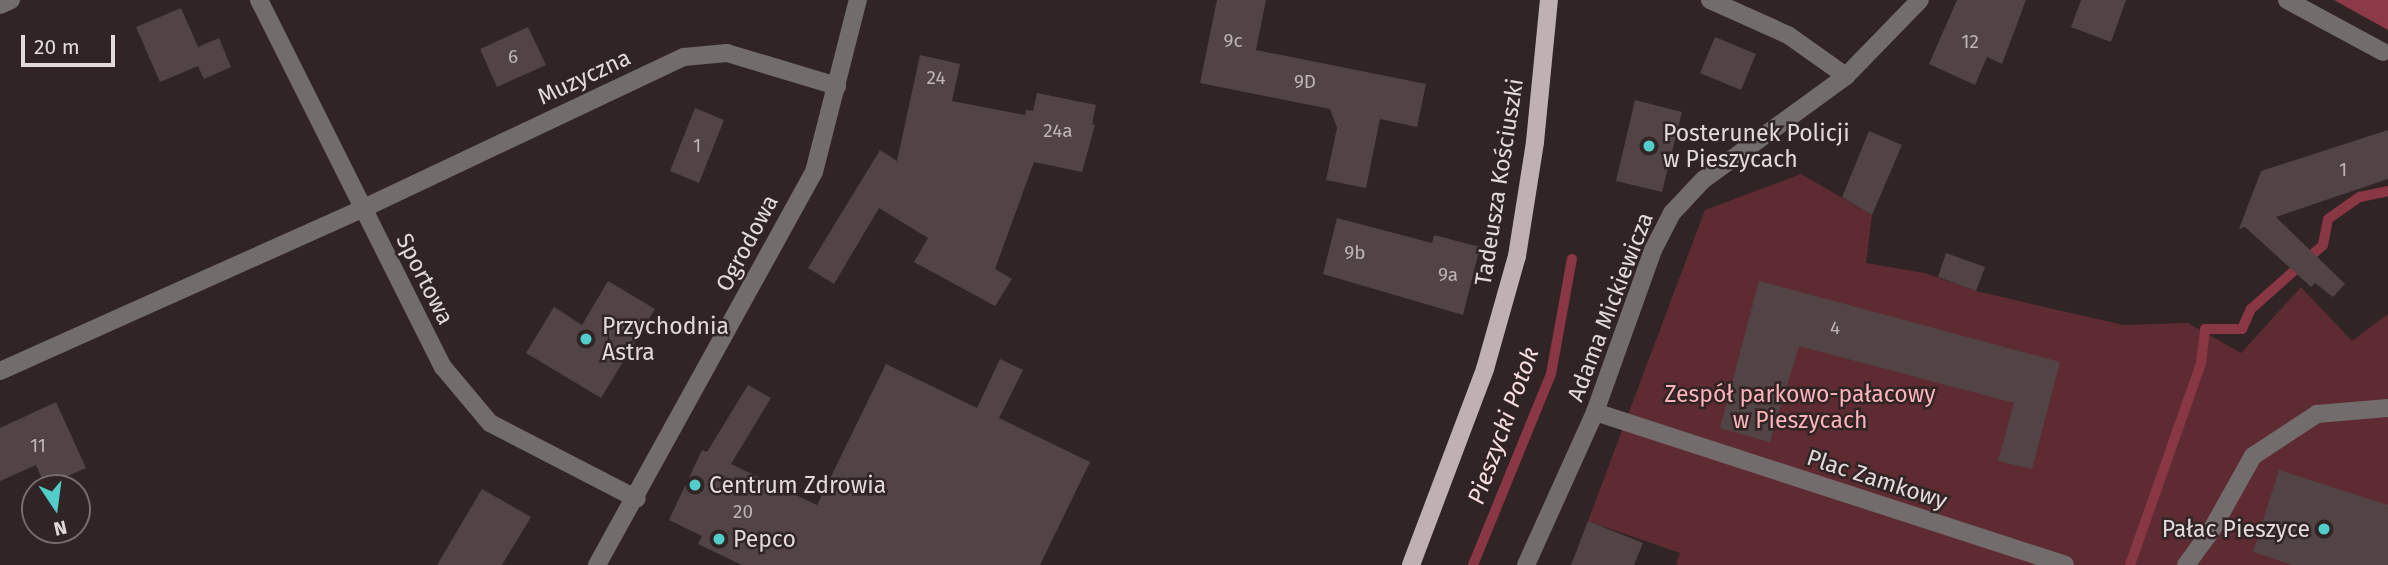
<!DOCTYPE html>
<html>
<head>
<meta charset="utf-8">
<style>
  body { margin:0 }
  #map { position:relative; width:2388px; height:565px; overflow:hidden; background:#302425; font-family:"Fira Sans",sans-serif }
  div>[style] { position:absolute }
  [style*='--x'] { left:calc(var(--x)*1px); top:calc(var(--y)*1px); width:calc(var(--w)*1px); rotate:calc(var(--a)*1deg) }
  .green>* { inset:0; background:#5d2b31 }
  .forest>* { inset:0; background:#8c3a47 }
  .stream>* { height:10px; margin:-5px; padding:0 5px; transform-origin:5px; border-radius:5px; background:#893744 }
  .building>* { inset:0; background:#524445 }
  .minor>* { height:18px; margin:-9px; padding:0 9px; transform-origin:9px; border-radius:9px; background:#736c6d }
  .major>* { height:18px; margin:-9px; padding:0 9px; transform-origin:9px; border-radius:9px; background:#bfb1b2 }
  .dots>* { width:19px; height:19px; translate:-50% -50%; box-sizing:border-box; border:4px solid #302425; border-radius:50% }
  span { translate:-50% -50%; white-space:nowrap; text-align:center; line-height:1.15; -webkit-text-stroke:5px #302425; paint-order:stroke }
  .number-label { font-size:19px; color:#beb4b5 }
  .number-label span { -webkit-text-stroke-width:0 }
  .street-label { font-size:23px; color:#e2dada }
  .poi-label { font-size:23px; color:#e2dada }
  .left { translate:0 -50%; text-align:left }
  .right { translate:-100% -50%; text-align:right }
  .park-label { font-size:23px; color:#fcb3ba }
  .water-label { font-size:24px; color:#f7dddf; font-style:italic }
  .north { position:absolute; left:21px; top:474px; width:70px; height:70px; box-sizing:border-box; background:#302425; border:2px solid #776d6d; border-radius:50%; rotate:167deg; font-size:19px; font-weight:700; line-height:28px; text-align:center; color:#e2dada }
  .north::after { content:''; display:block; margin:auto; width:24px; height:32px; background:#53cdca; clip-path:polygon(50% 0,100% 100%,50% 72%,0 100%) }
  .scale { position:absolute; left:21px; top:35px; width:94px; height:32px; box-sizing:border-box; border:4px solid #e2dada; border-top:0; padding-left:9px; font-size:21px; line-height:24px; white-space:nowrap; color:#e2dada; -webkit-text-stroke:5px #302425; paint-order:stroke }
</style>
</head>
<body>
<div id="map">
  <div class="green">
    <i style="clip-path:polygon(1801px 174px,1872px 215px,1866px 263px,1925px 273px,1976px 291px,2123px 325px,2188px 323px,2241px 353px,2301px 287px,2352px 341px,2388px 314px,2388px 565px,1676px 565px,1680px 553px,1588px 521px,1705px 210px)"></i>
  </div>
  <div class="forest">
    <i style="clip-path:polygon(2334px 0,2388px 0,2388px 30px)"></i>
  </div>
  <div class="stream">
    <i style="--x:1473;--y:565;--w:206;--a:-67.8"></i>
    <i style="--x:1551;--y:374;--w:117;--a:-79.7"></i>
    <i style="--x:2130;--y:565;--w:214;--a:-70.6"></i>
    <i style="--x:2201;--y:363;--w:34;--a:-83"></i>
    <i style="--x:2205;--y:329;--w:37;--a:0"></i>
    <i style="--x:2242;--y:329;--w:22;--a:-66"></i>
    <i style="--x:2251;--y:309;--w:96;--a:-41.6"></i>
    <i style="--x:2323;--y:245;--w:26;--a:-79"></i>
    <i style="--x:2328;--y:219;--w:39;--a:-35"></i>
    <i style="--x:2360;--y:197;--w:29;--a:-12"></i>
  </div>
  <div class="building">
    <i style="clip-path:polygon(1217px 0,1266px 0,1256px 50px,1426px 84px,1417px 127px,1380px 119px,1366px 188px,1326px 180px,1337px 128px,1330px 109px,1200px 83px)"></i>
    <i style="clip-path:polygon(1957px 0,2026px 0,2002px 64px,1987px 57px,1975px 85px,1929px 64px)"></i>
    <i style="clip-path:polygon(2081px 0,2126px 0,2111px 42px,2071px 27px)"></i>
    <i style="clip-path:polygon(181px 8px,198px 47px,219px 38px,231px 67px,204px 79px,198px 66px,160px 82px,136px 27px)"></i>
    <i style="clip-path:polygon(528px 27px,546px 65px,497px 87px,480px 49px)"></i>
    <i style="clip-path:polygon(1715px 37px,1756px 54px,1741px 90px,1700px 73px)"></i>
    <i style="clip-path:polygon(920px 55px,960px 64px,952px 101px,1025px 115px,1026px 110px,1033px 111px,1037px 93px,1096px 105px,1092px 124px,1095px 125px,1082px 172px,1034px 162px,995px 269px,1012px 279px,995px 306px,914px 262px,928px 238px,879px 208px,834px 284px,808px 268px,880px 150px,897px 161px)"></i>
    <i style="clip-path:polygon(1635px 100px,1682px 112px,1662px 192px,1616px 181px)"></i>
    <i style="clip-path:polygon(695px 108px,724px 120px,699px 183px,670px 171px)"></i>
    <i style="clip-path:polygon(2388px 130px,2388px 179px,2276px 217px,2345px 284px,2333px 297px,2315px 283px,2311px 287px,2245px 227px,2239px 229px,2261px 171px)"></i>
    <i style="clip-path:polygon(1869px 131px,1902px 145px,1872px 215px,1842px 197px)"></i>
    <i style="clip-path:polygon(1337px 218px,1432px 243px,1434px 235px,1480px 247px,1463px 315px,1323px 274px)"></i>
    <i style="clip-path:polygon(1946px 253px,1985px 267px,1976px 291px,1938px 277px)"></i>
    <i style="clip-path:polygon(608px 281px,655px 309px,601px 398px,526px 353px,554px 307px,582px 325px)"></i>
    <i style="clip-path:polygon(1759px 281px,2060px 362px,2032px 469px,1998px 461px,2014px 403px,1799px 346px,1770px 442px,1720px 428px)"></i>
    <i style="clip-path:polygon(1000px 359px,1023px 370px,999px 418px,1090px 462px,1040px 565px,742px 565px,698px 544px,702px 536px,669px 520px,702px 450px,707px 452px,748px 385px,771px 398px,731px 464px,817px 505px,886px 364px,977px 408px)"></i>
    <i style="clip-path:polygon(56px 402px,86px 468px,45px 486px,36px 465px,0 481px,0 428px)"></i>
    <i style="clip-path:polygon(2279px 470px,2388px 505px,2388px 565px,2293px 565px,2253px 552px)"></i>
    <i style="clip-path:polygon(482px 489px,531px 517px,502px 565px,437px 565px)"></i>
    <i style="clip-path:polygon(1588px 521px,1643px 543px,1634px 565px,1571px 565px)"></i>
  </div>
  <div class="minor">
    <i style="--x:259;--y:0;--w:411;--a:63.4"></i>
    <i style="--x:443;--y:367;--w:73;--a:50"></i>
    <i style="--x:490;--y:423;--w:165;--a:27.3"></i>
    <i style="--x:1710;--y:0;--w:85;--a:24.2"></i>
    <i style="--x:1788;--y:35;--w:71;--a:35.3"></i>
    <i style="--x:2287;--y:0;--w:109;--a:28.4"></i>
    <i style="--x:0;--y:5;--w:12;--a:-24"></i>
    <i style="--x:0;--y:371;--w:397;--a:-24.1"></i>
    <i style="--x:362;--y:209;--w:356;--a:-25.3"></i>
    <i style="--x:684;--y:57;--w:43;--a:-5.3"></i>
    <i style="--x:727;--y:53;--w:115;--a:16.7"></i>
    <i style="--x:1595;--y:412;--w:494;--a:18"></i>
    <i style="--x:597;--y:565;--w:449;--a:-61.1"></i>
    <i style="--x:814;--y:172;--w:178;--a:-75.7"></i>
    <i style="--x:1526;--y:565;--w:168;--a:-65.7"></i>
    <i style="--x:1595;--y:412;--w:172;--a:-70.3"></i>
    <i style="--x:1653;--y:250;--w:42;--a:-62.8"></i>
    <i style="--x:1672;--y:213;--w:45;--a:-46.8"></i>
    <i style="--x:1703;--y:180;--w:177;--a:-36"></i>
    <i style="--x:1846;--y:76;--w:106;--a:-45.8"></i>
    <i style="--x:2186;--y:565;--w:42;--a:-53.7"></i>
    <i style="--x:2211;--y:531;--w:86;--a:-60.8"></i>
    <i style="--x:2253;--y:456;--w:77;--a:-33.3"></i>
    <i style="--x:2317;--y:414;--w:71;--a:-4.8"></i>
  </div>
  <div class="major">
    <i style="--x:1411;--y:565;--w:210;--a:-69.3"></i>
    <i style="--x:1485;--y:369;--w:117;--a:-74.2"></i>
    <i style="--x:1517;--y:256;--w:115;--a:-81"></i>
    <i style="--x:1535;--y:142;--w:143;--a:-84.4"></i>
  </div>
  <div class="dots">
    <i style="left:1649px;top:146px;background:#53cdca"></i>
    <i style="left:586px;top:339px;background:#53cdca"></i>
    <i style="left:695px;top:485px;background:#53cdca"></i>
    <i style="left:2324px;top:529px;background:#53cdca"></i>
    <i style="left:719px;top:539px;background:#53cdca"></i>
  </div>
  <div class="number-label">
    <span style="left:1233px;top:41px">9c</span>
    <span style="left:1970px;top:42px">12</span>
    <span style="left:513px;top:57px">6</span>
    <span style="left:936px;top:78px">24</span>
    <span style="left:1305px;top:82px">9D</span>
    <span style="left:1058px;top:131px">24a</span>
    <span style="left:697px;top:146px">1</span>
    <span style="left:2343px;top:170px">1</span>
    <span style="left:1355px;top:253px">9b</span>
    <span style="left:1448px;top:275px">9a</span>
    <span style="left:1835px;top:328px">4</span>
    <span style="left:38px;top:446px">11</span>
    <span style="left:743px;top:512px">20</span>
  </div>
  <div class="street-label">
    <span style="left:584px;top:77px;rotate:-25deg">Muzyczna</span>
    <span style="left:1499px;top:182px;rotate:-81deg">Tadeusza Kościuszki</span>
    <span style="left:747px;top:243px;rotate:-62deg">Ogrodowa</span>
    <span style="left:425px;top:279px;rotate:63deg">Sportowa</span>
    <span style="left:1610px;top:307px;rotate:-69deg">Adama Mickiewicza</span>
    <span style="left:1877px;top:479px;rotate:18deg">Plac Zamkowy</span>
  </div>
  <div class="poi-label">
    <span class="left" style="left:1663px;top:146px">Posterunek Policji<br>w Pieszycach</span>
    <span class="left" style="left:602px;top:339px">Przychodnia<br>Astra</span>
    <span class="left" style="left:709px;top:485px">Centrum Zdrowia</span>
    <span class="right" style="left:2310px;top:529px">Pałac Pieszyce</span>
    <span class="left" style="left:733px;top:539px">Pepco</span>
  </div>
  <div class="park-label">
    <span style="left:1800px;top:407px">Zespół parkowo-pałacowy<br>w Pieszycach</span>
  </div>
  <div class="water-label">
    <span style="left:1504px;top:426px;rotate:-70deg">Pieszycki Potok</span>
  </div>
  <div class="north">N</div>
  <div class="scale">20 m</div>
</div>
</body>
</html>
